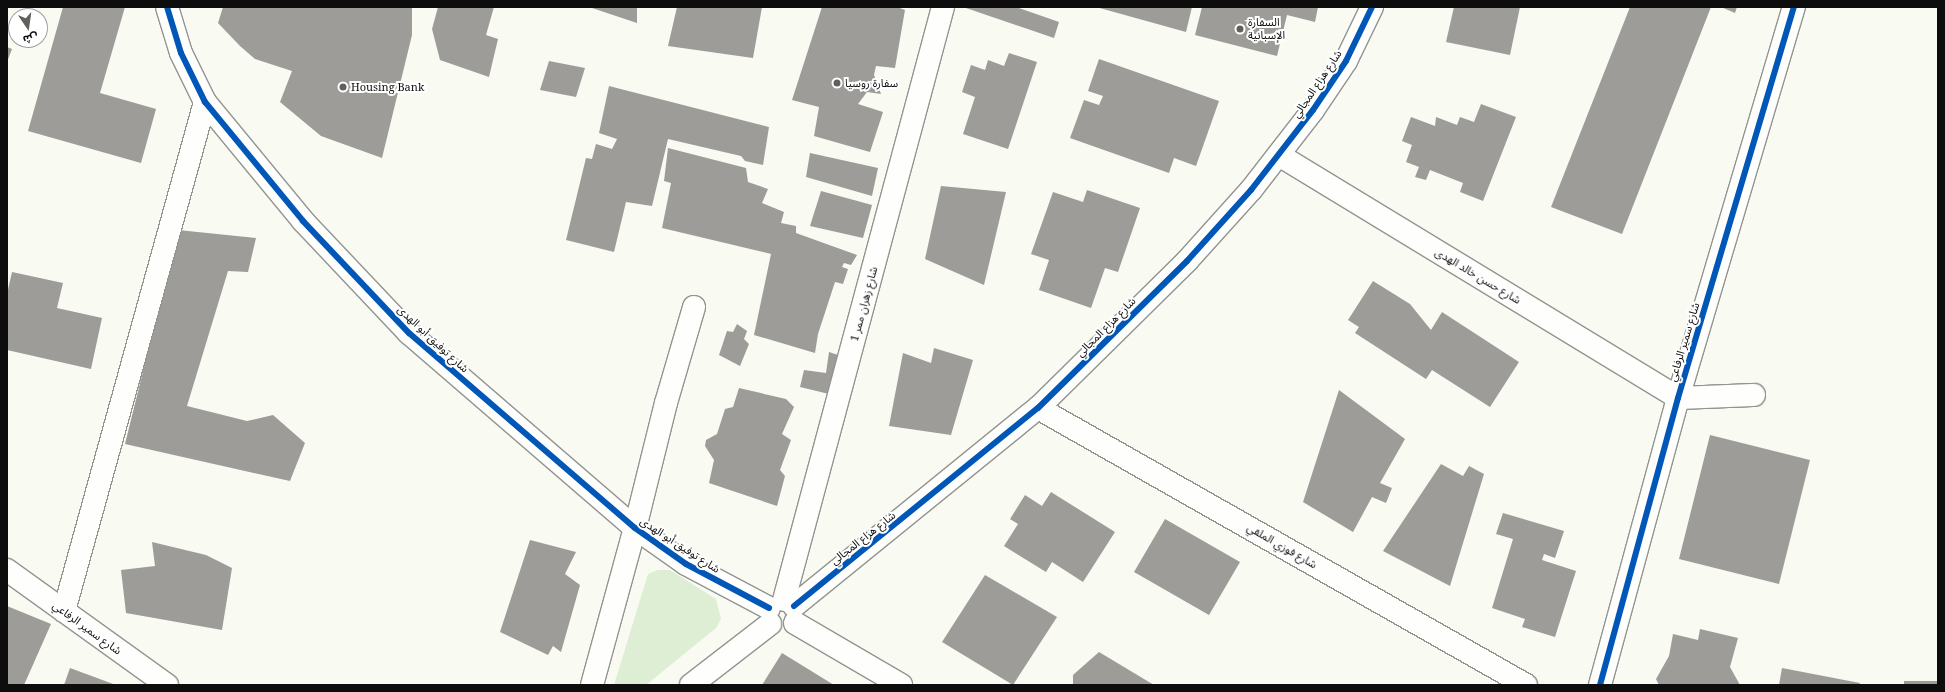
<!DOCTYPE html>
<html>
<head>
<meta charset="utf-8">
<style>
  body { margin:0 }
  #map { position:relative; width:1945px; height:692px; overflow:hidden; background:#f9faf2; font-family:"Noto Serif","Noto Sans Arabic",serif }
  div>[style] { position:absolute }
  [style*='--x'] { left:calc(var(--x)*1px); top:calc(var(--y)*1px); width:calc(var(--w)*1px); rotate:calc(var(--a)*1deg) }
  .green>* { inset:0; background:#deeed4 }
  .building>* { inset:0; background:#9d9c98 }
  .roads { filter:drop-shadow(1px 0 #939490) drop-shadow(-1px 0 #939490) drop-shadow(0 1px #939490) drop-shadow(0 -1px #939490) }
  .minor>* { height:22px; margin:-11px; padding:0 11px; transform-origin:11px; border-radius:11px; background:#fefefd }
  .cycleway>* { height:6px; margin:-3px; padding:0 3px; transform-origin:3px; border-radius:3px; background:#0057b8 }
  .dots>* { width:11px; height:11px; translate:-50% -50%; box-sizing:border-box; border:2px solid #fff; border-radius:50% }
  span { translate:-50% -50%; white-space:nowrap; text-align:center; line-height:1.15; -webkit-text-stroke:4px #fff; paint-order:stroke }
  .poi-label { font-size:11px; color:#0d0d0d }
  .left { translate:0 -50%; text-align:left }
  .street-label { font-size:11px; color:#0d0d0d }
  .frame { position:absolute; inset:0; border:8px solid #0d0d0d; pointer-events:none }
  .north { position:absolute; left:8px; top:8px; width:40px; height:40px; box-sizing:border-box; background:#fff; border:1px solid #9e9e9e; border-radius:50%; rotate:167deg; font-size:11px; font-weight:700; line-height:16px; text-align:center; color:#0d0d0d }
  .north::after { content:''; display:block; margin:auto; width:14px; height:18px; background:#60605d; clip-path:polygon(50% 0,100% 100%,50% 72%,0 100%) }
</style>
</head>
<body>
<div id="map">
  <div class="green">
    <i style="clip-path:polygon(658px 570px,670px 570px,716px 599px,721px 619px,716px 628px,646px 685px,614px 685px,648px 574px)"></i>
  </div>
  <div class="building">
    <i style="clip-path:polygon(63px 7px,125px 7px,100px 93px,156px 109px,141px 163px,28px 131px)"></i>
    <i style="clip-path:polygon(223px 7px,412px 7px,412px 35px,382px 158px,321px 136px,280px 102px,292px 71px,255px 59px,240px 46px,218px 23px)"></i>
    <i style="clip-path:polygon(438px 7px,494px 7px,486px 35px,498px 39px,489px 77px,440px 60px,432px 29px)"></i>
    <i style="clip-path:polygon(589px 7px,637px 7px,637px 23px)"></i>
    <i style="clip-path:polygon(677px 7px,762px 7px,753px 58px,668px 46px)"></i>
    <i style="clip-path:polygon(822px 7px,897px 7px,905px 10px,895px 68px,876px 66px,874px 75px,881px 94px,867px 92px,858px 104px,883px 112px,870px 152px,814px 136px,819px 107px,792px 100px)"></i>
    <i style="clip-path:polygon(963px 7px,1016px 7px,1059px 22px,1054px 38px)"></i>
    <i style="clip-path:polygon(1096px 7px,1192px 7px,1186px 32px)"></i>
    <i style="clip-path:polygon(1202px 7px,1318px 7px,1315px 22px,1287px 15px,1277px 56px,1195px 35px)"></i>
    <i style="clip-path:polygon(1454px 7px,1520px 7px,1510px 55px,1446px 42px)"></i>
    <i style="clip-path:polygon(1630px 7px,1711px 7px,1622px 234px,1551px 207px)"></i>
    <i style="clip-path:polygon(1721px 7px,1737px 7px,1735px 13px)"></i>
    <i style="clip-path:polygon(7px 47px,12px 49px,7px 62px)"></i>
    <i style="clip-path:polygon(1009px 53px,1037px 62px,1008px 149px,963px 134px,975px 97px,962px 92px,971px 65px,985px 70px,988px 60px,1004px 66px)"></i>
    <i style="clip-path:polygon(1099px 59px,1219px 101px,1196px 166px,1174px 158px,1169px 173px,1070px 138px,1084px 100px,1099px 105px,1103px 96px,1088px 91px)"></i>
    <i style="clip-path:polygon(549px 61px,585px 68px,576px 97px,540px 90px)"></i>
    <i style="clip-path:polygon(609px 86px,769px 127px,763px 165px,745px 161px,741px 156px,668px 139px,652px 206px,626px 202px,614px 252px,566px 240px,586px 158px,592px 159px,596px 144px,612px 149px,617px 139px,599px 133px)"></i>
    <i style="clip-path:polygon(1481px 104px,1516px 117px,1483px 201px,1460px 192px,1463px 183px,1430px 170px,1426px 180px,1415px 177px,1419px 167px,1406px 162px,1412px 145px,1402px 141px,1411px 117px,1435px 126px,1436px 117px,1457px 125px,1460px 117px,1474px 122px)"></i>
    <i style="clip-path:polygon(668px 148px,746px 168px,748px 182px,768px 189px,762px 203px,784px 212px,781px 223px,796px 226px,796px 233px,857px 255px,851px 265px,844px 263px,842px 267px,848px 269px,843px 284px,835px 282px,818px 334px,815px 353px,754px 335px,771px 254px,662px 228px,671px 183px,664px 181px)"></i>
    <i style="clip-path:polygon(810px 153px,878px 168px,872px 196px,806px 177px)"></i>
    <i style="clip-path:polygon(941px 186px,1006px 192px,984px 285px,925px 259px)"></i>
    <i style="clip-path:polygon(1087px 190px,1140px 208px,1118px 272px,1105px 268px,1091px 308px,1039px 290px,1049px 260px,1031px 254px,1053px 192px,1083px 202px)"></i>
    <i style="clip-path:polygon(821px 191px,872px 205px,863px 238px,810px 226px)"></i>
    <i style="clip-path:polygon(178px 230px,256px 238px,248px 272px,228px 271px,187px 406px,247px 421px,273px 415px,305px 443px,290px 481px,125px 444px)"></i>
    <i style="clip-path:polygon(12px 272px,63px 283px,57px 308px,102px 318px,91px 369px,7px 350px,7px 294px)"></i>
    <i style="clip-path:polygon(1373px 281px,1410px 304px,1431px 330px,1442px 312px,1519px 362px,1490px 407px,1432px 370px,1426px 379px,1355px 333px,1359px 327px,1348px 320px)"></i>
    <i style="clip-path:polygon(737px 324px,747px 331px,744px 339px,749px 344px,740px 366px,719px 355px,727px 331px,733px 332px)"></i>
    <i style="clip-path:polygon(934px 348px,973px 360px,951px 435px,889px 426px,903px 353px,931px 363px)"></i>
    <i style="clip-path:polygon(829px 352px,841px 356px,829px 394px,800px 387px,804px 370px,826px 373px)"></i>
    <i style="clip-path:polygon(739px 388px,786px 399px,794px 407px,782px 434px,791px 440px,780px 470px,785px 476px,777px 506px,709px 483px,714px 460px,705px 446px,706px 440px,717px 434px,725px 409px,733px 407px)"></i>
    <i style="clip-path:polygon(1339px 390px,1405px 439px,1380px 483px,1392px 488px,1386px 503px,1372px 497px,1353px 532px,1303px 502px)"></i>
    <i style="clip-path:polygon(1710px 435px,1810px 460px,1779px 584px,1679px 559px)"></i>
    <i style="clip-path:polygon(1441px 464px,1463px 476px,1469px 466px,1484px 474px,1450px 586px,1383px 551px)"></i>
    <i style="clip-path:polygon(1051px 492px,1115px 532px,1083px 582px,1052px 562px,1046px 572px,1004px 546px,1018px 524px,1010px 519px,1025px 495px,1042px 506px)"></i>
    <i style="clip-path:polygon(1503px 513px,1564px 531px,1555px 558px,1544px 554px,1542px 560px,1576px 571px,1555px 637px,1522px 627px,1525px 619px,1492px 608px,1513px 539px,1496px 534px)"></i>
    <i style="clip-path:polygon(1165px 519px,1240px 562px,1209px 615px,1134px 572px)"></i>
    <i style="clip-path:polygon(530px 540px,576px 552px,565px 574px,580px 585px,561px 652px,553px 646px,548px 655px,500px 632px)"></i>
    <i style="clip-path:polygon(152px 542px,206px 555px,232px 568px,222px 630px,126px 613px,121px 570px,155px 566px)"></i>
    <i style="clip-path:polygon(985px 575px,1057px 617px,1013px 685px,942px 642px)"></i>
    <i style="clip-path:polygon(7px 606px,51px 624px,24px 685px,7px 685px)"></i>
    <i style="clip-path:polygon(1700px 629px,1738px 638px,1730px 667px,1740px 685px,1659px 685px,1656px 679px,1669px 656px,1673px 634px,1698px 640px)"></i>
    <i style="clip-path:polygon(1099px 652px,1154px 685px,1073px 685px,1073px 675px)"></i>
    <i style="clip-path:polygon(782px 653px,834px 685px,762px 685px)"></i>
    <i style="clip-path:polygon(70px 668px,116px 685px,64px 685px)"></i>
    <i style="clip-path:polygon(1782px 668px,1860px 683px,1859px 685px,1779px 685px)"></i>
    <i style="clip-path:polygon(1904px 681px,1938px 681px,1938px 685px,1904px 685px)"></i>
  </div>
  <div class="roads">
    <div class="minor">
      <i style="--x:167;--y:7;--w:48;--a:73.1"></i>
      <i style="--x:181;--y:53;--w:55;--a:63.9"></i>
      <i style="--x:205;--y:102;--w:154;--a:50.5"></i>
      <i style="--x:303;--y:221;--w:154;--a:46.6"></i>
      <i style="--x:409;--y:333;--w:298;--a:40.8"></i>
      <i style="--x:635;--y:528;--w:62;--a:35.2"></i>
      <i style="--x:686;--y:564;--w:94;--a:27.9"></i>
      <i style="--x:1279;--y:155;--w:467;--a:31.3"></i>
      <i style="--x:1678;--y:398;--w:76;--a:-2.3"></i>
      <i style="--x:1038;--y:408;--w:561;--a:29.58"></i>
      <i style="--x:7;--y:570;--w:197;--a:35.7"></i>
      <i style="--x:784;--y:600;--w:614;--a:-74.99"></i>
      <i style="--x:794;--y:606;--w:314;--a:-39.1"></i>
      <i style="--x:1038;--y:408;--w:209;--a:-44.6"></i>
      <i style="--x:1187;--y:261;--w:96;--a:-48"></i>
      <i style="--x:1251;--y:190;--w:101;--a:-52.2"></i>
      <i style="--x:1313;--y:110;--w:59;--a:-56"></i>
      <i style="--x:1346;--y:61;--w:60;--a:-64.3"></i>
      <i style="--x:64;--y:611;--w:528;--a:-74.52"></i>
      <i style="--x:795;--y:623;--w:123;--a:30.3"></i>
      <i style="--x:592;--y:685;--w:163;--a:-74.7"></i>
      <i style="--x:635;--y:528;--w:129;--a:-76.1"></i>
      <i style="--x:666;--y:403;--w:100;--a:-73.7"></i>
      <i style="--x:691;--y:685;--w:100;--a:-37.7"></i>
      <i style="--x:1600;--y:685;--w:297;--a:-74.8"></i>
      <i style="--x:1678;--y:398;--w:408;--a:-73.5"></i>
    </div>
  </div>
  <div class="cycleway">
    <i style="--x:167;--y:7;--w:48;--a:73.1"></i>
    <i style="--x:181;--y:53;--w:55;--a:63.9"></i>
    <i style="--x:205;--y:102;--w:154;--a:50.5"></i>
    <i style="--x:303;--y:221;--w:154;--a:46.6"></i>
    <i style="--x:409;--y:333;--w:298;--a:40.8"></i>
    <i style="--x:635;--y:528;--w:62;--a:35.2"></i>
    <i style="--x:686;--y:564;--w:94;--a:27.9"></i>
    <i style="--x:794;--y:606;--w:314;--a:-39.1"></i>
    <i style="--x:1038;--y:408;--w:209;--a:-44.6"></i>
    <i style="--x:1187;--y:261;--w:96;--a:-48"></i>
    <i style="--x:1251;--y:190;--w:101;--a:-52.2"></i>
    <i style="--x:1313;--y:110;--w:59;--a:-56"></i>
    <i style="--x:1346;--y:61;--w:60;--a:-64.3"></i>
    <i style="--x:1600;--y:685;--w:297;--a:-74.8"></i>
    <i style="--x:1678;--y:398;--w:408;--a:-73.5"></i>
  </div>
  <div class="dots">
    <i style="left:1240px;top:29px;background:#60605d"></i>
    <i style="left:837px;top:83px;background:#60605d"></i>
    <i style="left:343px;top:87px;background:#60605d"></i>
  </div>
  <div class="poi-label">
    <span class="left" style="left:1248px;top:29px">السفارة<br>الإسبانية</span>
    <span class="left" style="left:845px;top:83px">سفارة روسيا</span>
    <span class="left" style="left:351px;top:87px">Housing Bank</span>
  </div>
  <div class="street-label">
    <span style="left:1317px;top:84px;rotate:-56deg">شارع هزاع المجالي</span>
    <span style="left:1478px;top:276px;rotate:31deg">شارع حسن خالد الهدى</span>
    <span style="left:864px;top:304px;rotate:-75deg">شارع زهران ممر 1</span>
    <span style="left:1106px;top:327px;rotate:-45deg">شارع هزاع المجالي</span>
    <span style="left:433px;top:339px;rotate:43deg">شارع توفيق أبو الهدى</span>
    <span style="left:1684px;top:342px;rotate:-73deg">شارع سمير الرفاعي</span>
    <span style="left:863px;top:538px;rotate:-38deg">شارع هزاع المجالي</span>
    <span style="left:680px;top:545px;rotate:33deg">شارع توفيق أبو الهدى</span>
    <span style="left:1282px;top:546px;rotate:30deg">شارع فوزي الملقي</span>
    <span style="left:87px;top:628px;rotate:36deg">شارع سمير الرفاعي</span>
  </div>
  <div class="frame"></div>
  <div class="north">ش</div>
</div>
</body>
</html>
